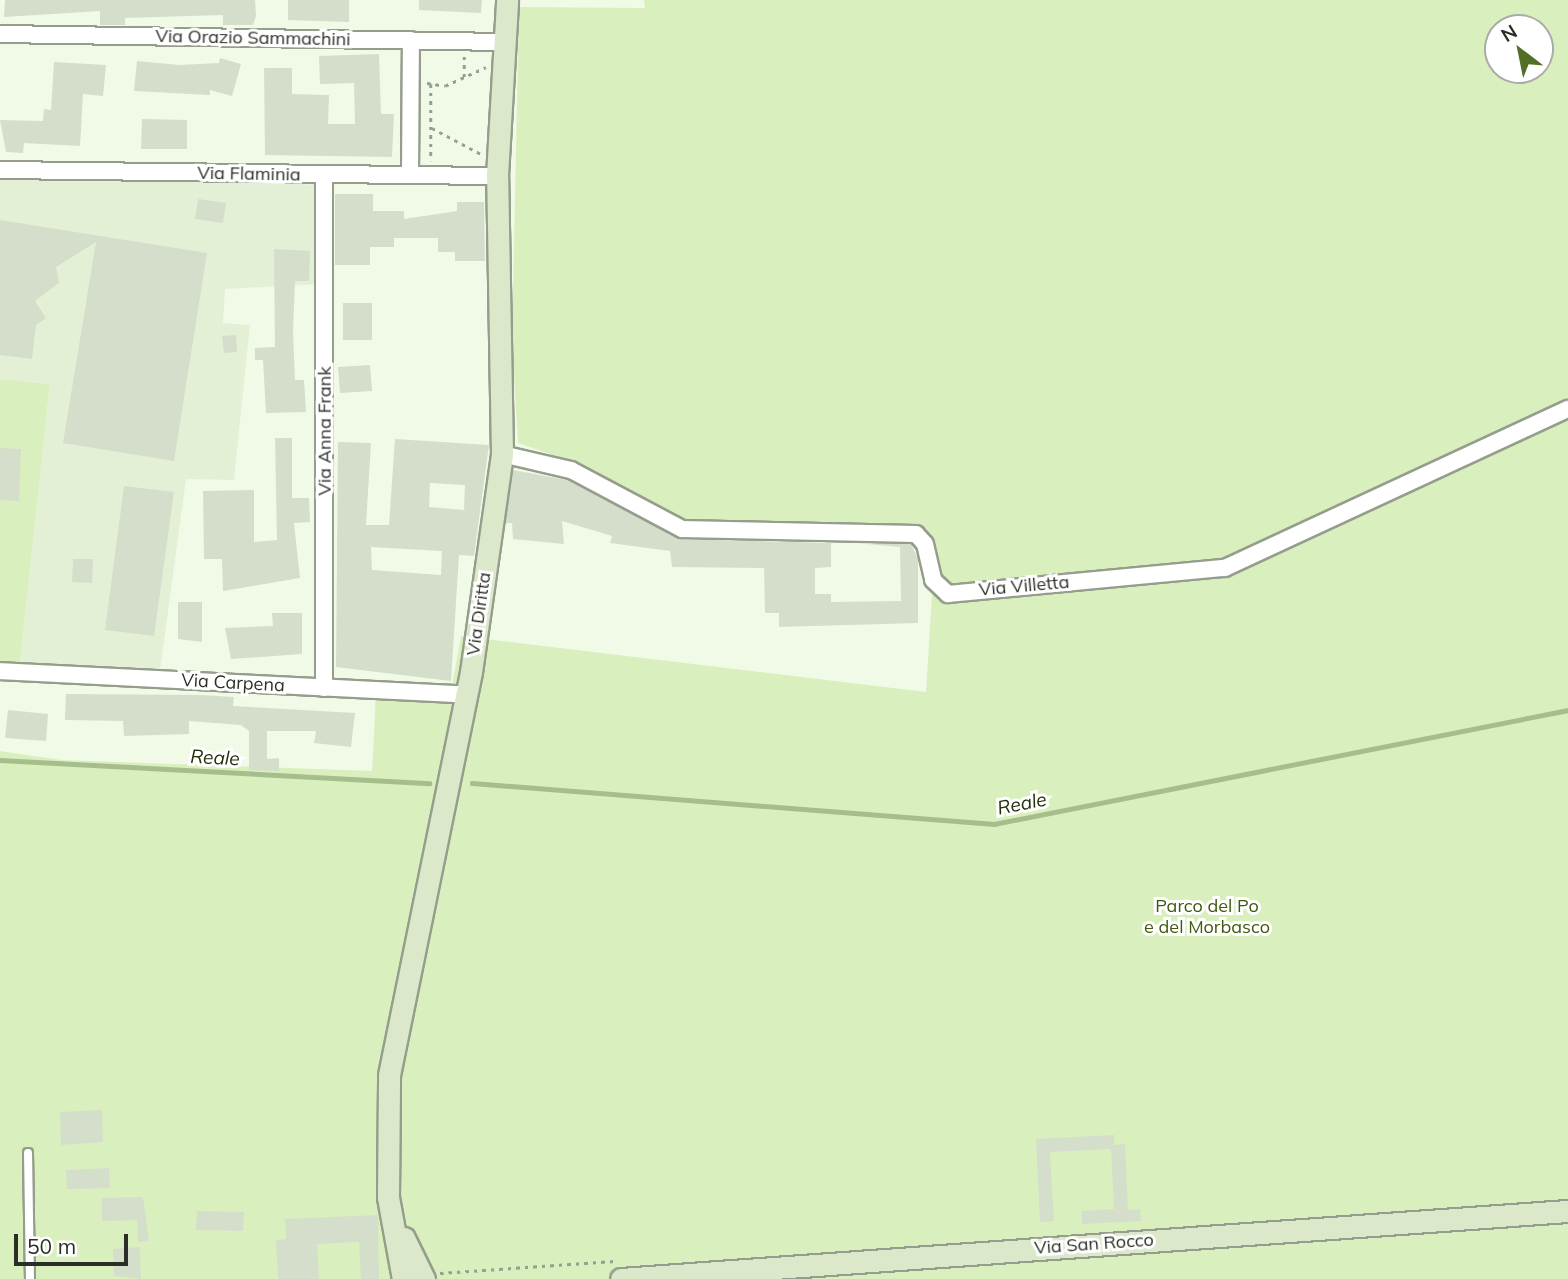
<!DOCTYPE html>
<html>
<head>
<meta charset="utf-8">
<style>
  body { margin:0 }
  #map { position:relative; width:1568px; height:1279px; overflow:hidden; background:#f1fae7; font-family:Mulish,sans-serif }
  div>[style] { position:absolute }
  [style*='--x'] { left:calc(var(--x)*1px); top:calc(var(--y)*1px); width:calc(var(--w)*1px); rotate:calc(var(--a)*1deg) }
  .built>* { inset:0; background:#e4f0d6 }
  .green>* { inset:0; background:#d9f0be }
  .stream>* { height:4.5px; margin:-2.25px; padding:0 2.25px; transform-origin:2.25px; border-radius:2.25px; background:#a6be8b }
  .building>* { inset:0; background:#d4decb }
  .path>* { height:2.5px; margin-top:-1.25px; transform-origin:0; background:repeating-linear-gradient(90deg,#989e91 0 3.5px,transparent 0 8.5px) }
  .roads { filter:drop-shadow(2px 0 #959d8c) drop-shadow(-2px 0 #959d8c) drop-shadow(0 2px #959d8c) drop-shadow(0 -2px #959d8c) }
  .lane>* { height:8px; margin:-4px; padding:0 4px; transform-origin:4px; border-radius:4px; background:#fff }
  .street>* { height:16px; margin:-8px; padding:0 8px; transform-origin:8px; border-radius:8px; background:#fff }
  .secondary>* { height:21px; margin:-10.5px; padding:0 10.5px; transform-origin:10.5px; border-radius:10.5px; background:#dce8ca }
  span { translate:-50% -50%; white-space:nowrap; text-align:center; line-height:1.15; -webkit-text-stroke:6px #fff; paint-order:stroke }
  .street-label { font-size:18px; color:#2b2e27 }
  .park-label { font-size:18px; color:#3f5a0e }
  .water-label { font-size:19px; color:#212f09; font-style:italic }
  .north { position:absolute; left:1484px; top:14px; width:70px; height:70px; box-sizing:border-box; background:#fff; border:2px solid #aaaba9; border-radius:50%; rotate:328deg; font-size:19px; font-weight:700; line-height:28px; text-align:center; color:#2b2e27 }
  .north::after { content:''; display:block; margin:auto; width:24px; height:32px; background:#527025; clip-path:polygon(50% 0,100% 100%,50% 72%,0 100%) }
  .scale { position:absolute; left:14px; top:1234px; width:114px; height:32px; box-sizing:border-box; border:4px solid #2b2e27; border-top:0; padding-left:9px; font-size:21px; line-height:24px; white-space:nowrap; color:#2b2e27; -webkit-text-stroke:5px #fff; paint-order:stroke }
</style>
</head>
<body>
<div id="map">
  <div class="built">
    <i style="clip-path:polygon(0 175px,328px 185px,320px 284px,225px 289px,223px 323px,250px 325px,234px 480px,186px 479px,159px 678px,19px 672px,50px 384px,0 379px)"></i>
  </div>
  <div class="green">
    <i style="clip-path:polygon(evenodd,644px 0,1568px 0,1568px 1279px,0 1279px,0 751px,61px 760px,372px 771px,376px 694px,450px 697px,461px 636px,926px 692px,935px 546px,921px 531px,680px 520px,588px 467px,518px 443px,512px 340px,519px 7px,645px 8px,644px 0,1498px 28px,1540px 28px,1540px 70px,1498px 70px,1498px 28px)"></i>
    <i style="clip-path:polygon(0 379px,50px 384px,19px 672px,0 672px)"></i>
  </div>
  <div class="stream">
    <i style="--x:0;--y:760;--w:430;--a:3.1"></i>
    <i style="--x:472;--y:783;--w:524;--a:4.49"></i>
    <i style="--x:994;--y:824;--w:585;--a:-11.23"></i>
  </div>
  <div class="building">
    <i style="clip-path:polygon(5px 0,255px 0,256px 16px,253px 25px,223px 25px,223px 15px,125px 18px,125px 25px,100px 25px,100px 11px,4px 17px)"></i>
    <i style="clip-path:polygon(288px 0,349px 0,349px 22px,288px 20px)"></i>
    <i style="clip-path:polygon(419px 0,482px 0,481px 13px,419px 10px)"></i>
    <i style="clip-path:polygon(379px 54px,381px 114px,394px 114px,392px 157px,265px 155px,264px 68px,292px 68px,292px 94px,329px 95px,328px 124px,355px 124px,354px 83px,320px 84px,319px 56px)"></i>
    <i style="clip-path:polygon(220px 58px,241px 64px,232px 96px,210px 90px,210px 95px,134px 91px,137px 61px,179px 65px,219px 63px)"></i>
    <i style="clip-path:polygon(54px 62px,106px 65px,103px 96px,83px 94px,80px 146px,24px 143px,23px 153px,6px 152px,0 120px,43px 121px,44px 109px,51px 110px)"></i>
    <i style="clip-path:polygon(142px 119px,187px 120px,187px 149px,141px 149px)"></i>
    <i style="clip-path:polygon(335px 194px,373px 194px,373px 211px,404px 211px,404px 219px,457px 211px,457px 202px,484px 202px,485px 261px,455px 261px,455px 252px,438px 252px,438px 238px,394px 238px,394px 247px,370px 247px,370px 265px,335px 265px)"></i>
    <i style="clip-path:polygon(198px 199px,226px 203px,223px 223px,195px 219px)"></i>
    <i style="clip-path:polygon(0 220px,207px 253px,174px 461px,63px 443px,96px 242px,56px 267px,59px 283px,35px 301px,46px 318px,36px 325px,32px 359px,0 355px)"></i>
    <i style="clip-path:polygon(274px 249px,310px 251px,309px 281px,295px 281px,293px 330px,295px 380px,304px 380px,306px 412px,266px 413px,263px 360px,255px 360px,255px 348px,275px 347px)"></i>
    <i style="clip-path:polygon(343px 303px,372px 303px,372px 340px,343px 340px)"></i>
    <i style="clip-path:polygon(236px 335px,237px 352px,224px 353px,222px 336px)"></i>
    <i style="clip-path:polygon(370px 365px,372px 391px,340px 393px,338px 367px)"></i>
    <i style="clip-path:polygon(275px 438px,292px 438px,292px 498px,309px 498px,310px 522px,294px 523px,300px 578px,223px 591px,222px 559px,204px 559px,203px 491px,254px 490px,254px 542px,277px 540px)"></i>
    <i style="clip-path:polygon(evenodd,395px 439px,489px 445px,474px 556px,459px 555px,451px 681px,336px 667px,338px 442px,371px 443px,366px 525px,389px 525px,395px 439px,430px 483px,465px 485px,464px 510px,429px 507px,430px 483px,395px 439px,371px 547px,442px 551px,441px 575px,372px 570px,371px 547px)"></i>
    <i style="clip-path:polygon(0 448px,21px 449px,19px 501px,0 500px)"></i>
    <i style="clip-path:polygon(513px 470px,567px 480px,681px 539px,831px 543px,831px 567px,815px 568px,815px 594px,831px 594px,831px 602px,901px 601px,900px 547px,856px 543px,911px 544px,918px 559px,918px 623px,779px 627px,779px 613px,765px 613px,764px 568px,672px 567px,670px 551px,610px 543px,612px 536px,562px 521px,564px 544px,513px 539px,512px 523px,505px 523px)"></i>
    <i style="clip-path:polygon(124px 486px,174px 492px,154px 636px,105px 630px)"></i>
    <i style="clip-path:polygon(73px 559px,93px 559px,92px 583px,72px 582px)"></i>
    <i style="clip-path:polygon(178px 602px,202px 602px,202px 642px,178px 639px)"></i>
    <i style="clip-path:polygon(272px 613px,302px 613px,302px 654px,231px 659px,225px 628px,273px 626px)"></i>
    <i style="clip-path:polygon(66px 694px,201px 695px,234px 697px,233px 706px,355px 713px,351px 747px,314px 743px,316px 731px,267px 731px,267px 759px,279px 758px,279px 771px,249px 770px,249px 731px,241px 725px,189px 721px,189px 734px,124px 736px,123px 721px,65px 720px)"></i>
    <i style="clip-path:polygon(8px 710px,48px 714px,46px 741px,5px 738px)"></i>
    <i style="clip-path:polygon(102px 1110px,103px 1142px,61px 1145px,60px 1112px)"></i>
    <i style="clip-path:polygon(1114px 1135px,1114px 1145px,1125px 1144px,1128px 1210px,1140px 1209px,1141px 1221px,1082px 1224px,1082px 1211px,1114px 1209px,1111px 1149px,1050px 1152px,1054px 1221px,1040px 1222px,1036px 1139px)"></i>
    <i style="clip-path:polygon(109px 1168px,110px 1188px,67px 1189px,66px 1170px)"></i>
    <i style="clip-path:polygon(143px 1197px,149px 1241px,138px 1242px,137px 1220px,102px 1221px,102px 1198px)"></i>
    <i style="clip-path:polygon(197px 1211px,244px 1212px,243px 1231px,196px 1230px)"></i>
    <i style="clip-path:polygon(378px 1215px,379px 1279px,361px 1279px,359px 1242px,317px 1244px,319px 1279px,278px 1279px,276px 1240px,286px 1239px,285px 1219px)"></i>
    <i style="clip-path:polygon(140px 1247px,141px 1279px,114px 1276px,113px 1249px)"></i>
  </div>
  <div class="path">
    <i style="--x:464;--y:77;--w:21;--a:-90"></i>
    <i style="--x:427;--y:83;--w:18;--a:9"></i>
    <i style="--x:445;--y:86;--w:45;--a:-24.9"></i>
    <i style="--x:431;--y:84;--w:77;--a:90"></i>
    <i style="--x:432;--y:128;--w:55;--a:28"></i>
    <i style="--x:440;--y:1273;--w:175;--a:-3.9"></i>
  </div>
  <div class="roads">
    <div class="lane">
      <i style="--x:28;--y:1153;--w:126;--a:89.1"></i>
    </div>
    <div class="street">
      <i style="--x:0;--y:34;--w:505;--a:0.91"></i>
      <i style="--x:0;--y:170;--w:497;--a:0.7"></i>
      <i style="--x:410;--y:175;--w:135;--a:-89.6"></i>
      <i style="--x:502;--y:454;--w:71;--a:13.1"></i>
      <i style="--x:571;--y:470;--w:126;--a:28"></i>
      <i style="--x:682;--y:529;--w:234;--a:1.2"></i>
      <i style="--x:916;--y:534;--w:13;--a:48"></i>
      <i style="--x:925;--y:544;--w:37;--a:77"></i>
      <i style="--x:933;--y:580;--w:21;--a:43"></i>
      <i style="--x:948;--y:594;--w:278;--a:-5.4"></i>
      <i style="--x:1225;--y:568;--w:378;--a:-24.9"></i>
      <i style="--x:0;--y:671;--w:467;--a:2.9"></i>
      <i style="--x:324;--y:688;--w:513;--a:-90"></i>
    </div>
    <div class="secondary">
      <i style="--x:404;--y:1238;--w:46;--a:64"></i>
      <i style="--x:403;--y:1279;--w:83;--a:-100.4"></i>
      <i style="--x:388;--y:1197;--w:122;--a:-89.5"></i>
      <i style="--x:389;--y:1075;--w:411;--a:-78.5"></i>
      <i style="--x:471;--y:672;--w:220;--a:-81.9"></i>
      <i style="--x:502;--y:454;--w:278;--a:-91"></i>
      <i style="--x:497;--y:176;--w:176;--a:-86.7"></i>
      <i style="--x:621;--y:1279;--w:949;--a:-4.11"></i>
    </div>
  </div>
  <div class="street-label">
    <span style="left:253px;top:38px;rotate:1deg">Via Orazio Sammachini</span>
    <span style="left:249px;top:174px;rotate:1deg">Via Flaminia</span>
    <span style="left:325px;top:431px;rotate:-90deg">Via Anna Frank</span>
    <span style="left:1024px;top:586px;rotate:-5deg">Via Villetta</span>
    <span style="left:479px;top:614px;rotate:-82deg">Via Diritta</span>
    <span style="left:233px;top:683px;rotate:3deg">Via Carpena</span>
    <span style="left:1094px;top:1244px;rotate:-4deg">Via San Rocco</span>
  </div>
  <div class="park-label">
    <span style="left:1207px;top:917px">Parco del Po<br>e del Morbasco</span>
  </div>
  <div class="water-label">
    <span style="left:215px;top:758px;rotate:3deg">Reale</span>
    <span style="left:1022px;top:804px;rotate:-11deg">Reale</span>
  </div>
  <div class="north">N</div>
  <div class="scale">50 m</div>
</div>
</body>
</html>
